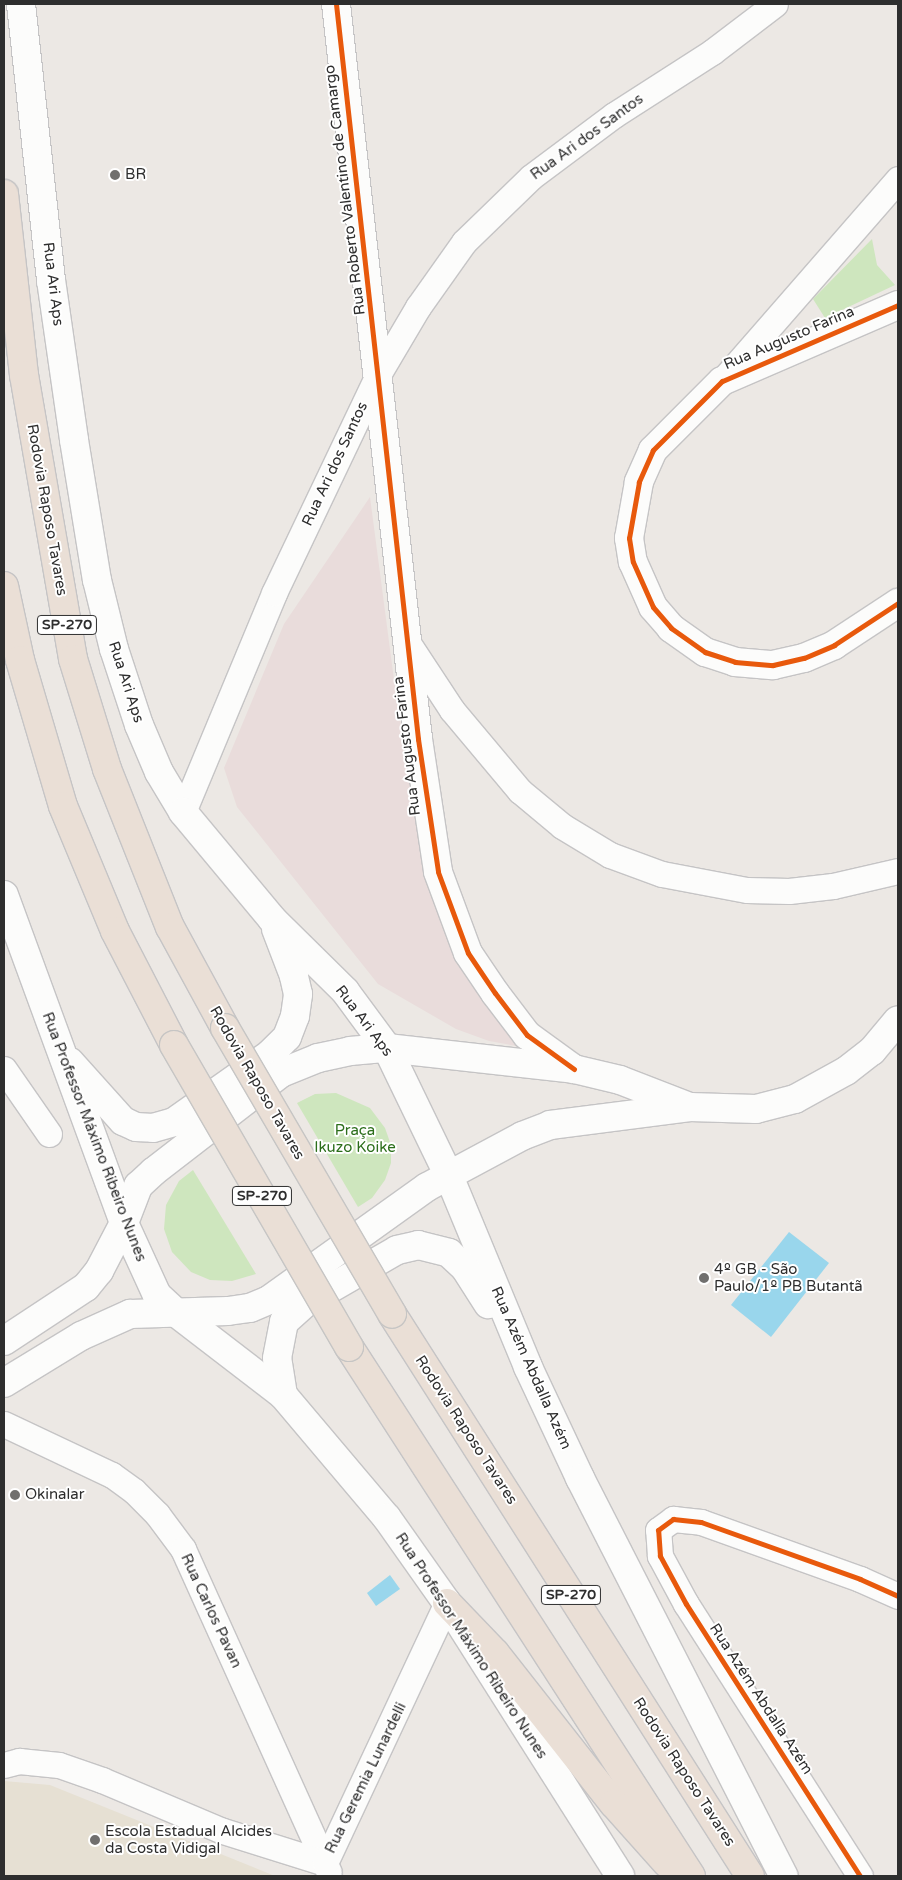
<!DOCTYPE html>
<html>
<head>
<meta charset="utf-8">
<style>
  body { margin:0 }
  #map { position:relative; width:902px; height:1880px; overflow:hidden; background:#ece8e4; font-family:"Varela Round",sans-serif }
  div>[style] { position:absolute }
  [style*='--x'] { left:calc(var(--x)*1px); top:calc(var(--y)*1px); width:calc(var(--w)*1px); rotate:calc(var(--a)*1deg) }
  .education>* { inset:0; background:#e6e0d3 }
  .medical>* { inset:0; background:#e9dcdb }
  .green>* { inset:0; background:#cee6be }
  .water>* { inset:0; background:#99d6ec }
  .roads { filter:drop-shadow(1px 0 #c5c4c5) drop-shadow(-1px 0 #c5c4c5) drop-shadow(0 1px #c5c4c5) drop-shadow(0 -1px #c5c4c5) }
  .street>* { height:25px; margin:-12.5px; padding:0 12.5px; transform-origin:12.5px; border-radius:12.5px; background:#fcfcfb }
  .secondary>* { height:28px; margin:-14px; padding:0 14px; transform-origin:14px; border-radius:14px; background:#fcfcfb }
  .highway>* { height:28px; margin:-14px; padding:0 14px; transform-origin:14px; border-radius:14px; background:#eadfd6 }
  .bridges { filter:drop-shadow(1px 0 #c6c5c4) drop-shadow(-1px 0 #c6c5c4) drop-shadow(0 1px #c6c5c4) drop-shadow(0 -1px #c6c5c4) }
  .highway-bridge>* { height:28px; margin:-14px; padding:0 14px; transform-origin:14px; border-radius:14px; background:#eadfd6 }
  .cycleway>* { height:5px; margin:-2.5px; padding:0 2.5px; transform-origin:2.5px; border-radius:2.5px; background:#e8590c }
  .dots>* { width:14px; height:14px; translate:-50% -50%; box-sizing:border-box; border:2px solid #fff; border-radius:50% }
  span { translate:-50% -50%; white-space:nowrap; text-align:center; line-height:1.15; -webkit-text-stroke:4px #fff; paint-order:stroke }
  .shield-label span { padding:1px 4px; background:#fff; border:1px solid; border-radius:4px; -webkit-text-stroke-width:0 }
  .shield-label { font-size:14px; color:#2e2e2e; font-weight:700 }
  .street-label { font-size:15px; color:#2e2e2e }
  .poi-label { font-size:15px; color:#2e2e2e }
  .left { translate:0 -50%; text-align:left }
  .park-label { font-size:15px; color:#2c6e1b }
  .frame { position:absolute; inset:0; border:5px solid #2e2e2e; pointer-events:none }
</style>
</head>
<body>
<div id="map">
  <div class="education">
    <i style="clip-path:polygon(4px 1781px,50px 1785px,275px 1876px,4px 1876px)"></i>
  </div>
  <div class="medical">
    <i style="clip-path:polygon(370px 497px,398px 710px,421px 830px,527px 1048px,489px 1041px,456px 1029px,378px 984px,237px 807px,224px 768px,284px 624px)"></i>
  </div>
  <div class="green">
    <i style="clip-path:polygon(872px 239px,877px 265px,895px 285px,825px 318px,813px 299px)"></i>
    <i style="clip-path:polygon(336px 1093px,370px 1108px,385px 1128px,391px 1145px,391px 1163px,385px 1180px,372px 1198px,358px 1207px,297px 1103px,315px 1094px)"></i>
    <i style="clip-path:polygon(193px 1170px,256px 1274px,232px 1281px,210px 1280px,191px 1272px,172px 1252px,164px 1229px,166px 1205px,179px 1181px)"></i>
  </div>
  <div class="water">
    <i style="clip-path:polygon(789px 1232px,829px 1263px,771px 1337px,731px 1305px)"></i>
    <i style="clip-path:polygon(390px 1575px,400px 1589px,376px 1606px,367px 1593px)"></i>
  </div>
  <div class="roads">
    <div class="street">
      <i style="--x:722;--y:381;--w:268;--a:-48.9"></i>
      <i style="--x:408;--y:643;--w:80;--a:56.7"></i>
      <i style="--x:452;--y:710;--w:106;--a:50"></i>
      <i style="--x:520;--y:791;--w:55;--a:39.8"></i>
      <i style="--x:562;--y:826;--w:56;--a:31.1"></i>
      <i style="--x:610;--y:855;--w:55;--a:20.1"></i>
      <i style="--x:662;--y:874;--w:86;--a:10.7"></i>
      <i style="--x:747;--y:890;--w:42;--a:1.4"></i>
      <i style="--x:789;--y:891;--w:44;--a:-6.5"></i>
      <i style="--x:833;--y:886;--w:67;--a:-13"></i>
      <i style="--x:183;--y:812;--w:237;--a:-67.4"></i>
      <i style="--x:274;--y:593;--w:244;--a:-64.5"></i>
      <i style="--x:379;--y:373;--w:77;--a:-59.4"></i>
      <i style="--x:418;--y:307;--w:80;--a:-54.7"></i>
      <i style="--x:464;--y:242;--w:93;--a:-44.1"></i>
      <i style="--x:531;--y:177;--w:104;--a:-36.8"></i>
      <i style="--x:614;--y:115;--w:117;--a:-32.7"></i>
      <i style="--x:712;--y:52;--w:79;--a:-37.3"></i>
      <i style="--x:4;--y:1069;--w:79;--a:55.3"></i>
      <i style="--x:4;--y:1424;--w:119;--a:25.3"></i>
      <i style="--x:112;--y:1475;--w:27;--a:36"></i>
      <i style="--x:134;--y:1491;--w:33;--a:45"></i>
      <i style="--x:157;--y:1514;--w:44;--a:53.4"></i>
      <i style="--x:183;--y:1549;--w:354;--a:65.7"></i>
      <i style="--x:4;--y:1765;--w:16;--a:-15"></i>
      <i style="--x:19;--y:1761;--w:40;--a:5.7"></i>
      <i style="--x:59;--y:1765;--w:46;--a:19.2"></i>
      <i style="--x:102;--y:1780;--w:131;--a:22.9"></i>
      <i style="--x:223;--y:1831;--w:107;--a:17.4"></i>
      <i style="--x:325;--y:1863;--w:287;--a:-64.9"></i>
      <i style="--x:860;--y:1876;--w:323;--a:-122.6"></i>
      <i style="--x:686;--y:1604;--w:55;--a:-118.4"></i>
      <i style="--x:660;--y:1556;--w:26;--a:-94"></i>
      <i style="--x:658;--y:1530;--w:19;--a:-36"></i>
      <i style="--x:673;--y:1519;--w:28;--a:6"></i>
      <i style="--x:701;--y:1522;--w:169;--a:19.7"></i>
      <i style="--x:860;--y:1579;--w:42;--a:24.1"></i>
    </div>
    <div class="secondary">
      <i style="--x:21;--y:4;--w:278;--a:83.8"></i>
      <i style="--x:51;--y:280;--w:162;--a:81.8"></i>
      <i style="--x:74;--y:440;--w:142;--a:80.7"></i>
      <i style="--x:97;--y:580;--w:71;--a:76.2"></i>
      <i style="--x:114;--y:649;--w:80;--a:71.8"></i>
      <i style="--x:139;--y:725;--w:51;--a:66.9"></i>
      <i style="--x:159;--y:772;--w:47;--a:59"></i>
      <i style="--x:183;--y:812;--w:139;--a:50.2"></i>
      <i style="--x:272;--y:919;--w:103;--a:44.6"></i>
      <i style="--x:345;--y:991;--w:71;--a:53.6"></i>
      <i style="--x:387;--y:1048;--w:142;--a:64.2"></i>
      <i style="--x:449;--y:1176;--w:207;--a:67.5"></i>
      <i style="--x:528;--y:1367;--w:123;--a:64.9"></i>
      <i style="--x:580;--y:1478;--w:447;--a:62.9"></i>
      <i style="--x:336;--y:4;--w:740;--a:83.63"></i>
      <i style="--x:418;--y:739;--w:134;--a:81.4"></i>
      <i style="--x:438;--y:872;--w:86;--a:69.7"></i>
      <i style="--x:468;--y:953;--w:48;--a:56"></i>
      <i style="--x:495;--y:993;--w:53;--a:52.7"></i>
      <i style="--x:527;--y:1035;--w:58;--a:35.9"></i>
      <i style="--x:898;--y:305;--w:192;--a:156.6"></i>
      <i style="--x:722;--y:381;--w:98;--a:135"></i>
      <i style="--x:653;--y:450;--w:35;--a:114"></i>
      <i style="--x:639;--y:482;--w:57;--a:100.1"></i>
      <i style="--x:629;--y:538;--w:24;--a:81"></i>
      <i style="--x:633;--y:562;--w:49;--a:66"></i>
      <i style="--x:653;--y:607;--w:28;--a:49"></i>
      <i style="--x:671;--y:628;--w:42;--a:35.2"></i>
      <i style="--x:705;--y:652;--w:32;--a:18"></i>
      <i style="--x:735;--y:662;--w:38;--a:5"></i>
      <i style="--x:773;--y:665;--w:32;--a:-13"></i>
      <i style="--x:804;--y:658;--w:33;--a:-23"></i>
      <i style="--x:834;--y:645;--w:77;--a:-33.3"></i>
      <i style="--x:4;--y:895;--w:349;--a:69.9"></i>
      <i style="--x:124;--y:1223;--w:79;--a:65.4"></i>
      <i style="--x:157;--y:1295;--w:25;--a:43"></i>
      <i style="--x:175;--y:1312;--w:136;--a:37.5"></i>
      <i style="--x:283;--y:1395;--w:161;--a:49.8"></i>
      <i style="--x:387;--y:1518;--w:104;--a:54.8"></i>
      <i style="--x:447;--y:1603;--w:323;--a:57.6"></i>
      <i style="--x:70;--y:1062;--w:79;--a:48.1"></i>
      <i style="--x:123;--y:1121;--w:14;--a:25"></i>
      <i style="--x:136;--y:1127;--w:17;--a:3"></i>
      <i style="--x:153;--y:1128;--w:22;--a:-16"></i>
      <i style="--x:174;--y:1122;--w:118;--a:-35.3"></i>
      <i style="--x:270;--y:1054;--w:24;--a:-45"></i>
      <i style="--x:287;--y:1037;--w:22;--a:-69"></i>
      <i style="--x:295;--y:1016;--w:22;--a:-82"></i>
      <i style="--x:298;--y:994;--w:18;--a:-103"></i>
      <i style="--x:294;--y:976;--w:50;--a:-111"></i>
      <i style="--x:4;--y:1341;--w:98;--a:-33.4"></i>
      <i style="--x:86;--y:1287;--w:21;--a:-51"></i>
      <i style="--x:99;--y:1271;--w:54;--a:-62.5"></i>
      <i style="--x:124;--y:1223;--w:40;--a:-69"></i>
      <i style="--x:138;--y:1186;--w:21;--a:-43"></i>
      <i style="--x:153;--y:1172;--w:162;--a:-37.7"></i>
      <i style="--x:281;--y:1073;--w:40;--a:-22"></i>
      <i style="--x:318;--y:1058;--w:33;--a:-12"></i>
      <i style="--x:350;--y:1051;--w:37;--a:-5"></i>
      <i style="--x:387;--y:1048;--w:188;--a:6.4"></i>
      <i style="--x:574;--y:1069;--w:47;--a:13.4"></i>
      <i style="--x:620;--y:1080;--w:72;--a:21.2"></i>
      <i style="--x:4;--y:1383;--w:90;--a:-31.4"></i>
      <i style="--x:81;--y:1336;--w:54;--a:-24.2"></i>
      <i style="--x:130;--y:1314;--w:98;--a:-1.8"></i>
      <i style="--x:228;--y:1311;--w:22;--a:-8"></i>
      <i style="--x:250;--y:1308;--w:21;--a:-23"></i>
      <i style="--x:269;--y:1300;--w:194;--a:-35.6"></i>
      <i style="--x:427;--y:1187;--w:108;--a:-28.2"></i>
      <i style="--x:522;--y:1136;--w:30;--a:-21"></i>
      <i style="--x:550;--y:1125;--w:141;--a:-7.3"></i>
      <i style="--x:690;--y:1107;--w:66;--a:1.7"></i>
      <i style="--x:756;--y:1109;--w:40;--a:-14.4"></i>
      <i style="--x:795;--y:1099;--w:58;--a:-28.8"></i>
      <i style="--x:846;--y:1071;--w:33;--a:-38"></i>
      <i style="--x:872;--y:1051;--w:40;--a:-50"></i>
      <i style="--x:283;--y:1395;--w:37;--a:-99"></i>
      <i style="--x:277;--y:1358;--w:37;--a:-79"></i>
      <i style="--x:284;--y:1322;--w:28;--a:-42"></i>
      <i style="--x:305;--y:1303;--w:106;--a:-29.9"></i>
      <i style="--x:397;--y:1250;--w:22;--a:-13"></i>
      <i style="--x:418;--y:1245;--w:32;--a:14"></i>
      <i style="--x:449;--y:1253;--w:22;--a:43"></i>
      <i style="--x:465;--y:1268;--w:43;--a:57.4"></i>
    </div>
    <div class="highway">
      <i style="--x:4;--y:194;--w:182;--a:83.7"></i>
      <i style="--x:24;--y:375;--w:288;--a:80.2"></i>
      <i style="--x:73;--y:659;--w:115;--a:72.8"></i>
      <i style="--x:107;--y:769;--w:170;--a:68.3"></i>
      <i style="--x:170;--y:927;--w:115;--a:61.4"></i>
      <i style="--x:4;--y:586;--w:76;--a:77.8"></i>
      <i style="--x:20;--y:660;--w:152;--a:73.6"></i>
      <i style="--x:63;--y:806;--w:135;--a:67.4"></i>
      <i style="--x:115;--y:931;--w:128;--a:62.6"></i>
      <i style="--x:392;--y:1314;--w:666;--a:57.5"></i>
      <i style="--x:349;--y:1347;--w:630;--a:57.12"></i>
      <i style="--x:447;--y:1603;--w:69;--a:46.2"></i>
      <i style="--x:495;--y:1653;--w:192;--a:51.8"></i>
      <i style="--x:614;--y:1804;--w:79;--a:48.1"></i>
    </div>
  </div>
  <div class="bridges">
    <div class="highway-bridge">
      <i style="--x:225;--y:1028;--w:331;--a:59.7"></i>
      <i style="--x:174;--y:1045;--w:349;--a:59.9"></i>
    </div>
  </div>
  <div class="cycleway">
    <i style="--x:336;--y:4;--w:740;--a:83.63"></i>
    <i style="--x:418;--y:739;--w:134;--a:81.4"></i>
    <i style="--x:438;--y:872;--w:86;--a:69.7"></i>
    <i style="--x:468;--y:953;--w:48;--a:56"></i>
    <i style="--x:495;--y:993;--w:53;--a:52.7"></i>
    <i style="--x:527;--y:1035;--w:58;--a:35.9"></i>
    <i style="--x:898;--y:305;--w:192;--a:156.6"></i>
    <i style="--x:722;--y:381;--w:98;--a:135"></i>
    <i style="--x:653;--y:450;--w:35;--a:114"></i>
    <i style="--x:639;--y:482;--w:57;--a:100.1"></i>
    <i style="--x:629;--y:538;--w:24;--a:81"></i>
    <i style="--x:633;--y:562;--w:49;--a:66"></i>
    <i style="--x:653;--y:607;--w:28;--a:49"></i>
    <i style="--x:671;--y:628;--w:42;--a:35.2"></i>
    <i style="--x:705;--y:652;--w:32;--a:18"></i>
    <i style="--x:735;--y:662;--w:38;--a:5"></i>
    <i style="--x:773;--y:665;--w:32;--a:-13"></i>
    <i style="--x:804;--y:658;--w:33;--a:-23"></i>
    <i style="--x:834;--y:645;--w:77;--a:-33.3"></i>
    <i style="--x:860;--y:1876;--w:323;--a:-122.6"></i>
    <i style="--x:686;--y:1604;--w:55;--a:-118.4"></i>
    <i style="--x:660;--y:1556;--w:26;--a:-94"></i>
    <i style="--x:658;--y:1530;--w:19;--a:-36"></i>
    <i style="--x:673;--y:1519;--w:28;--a:6"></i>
    <i style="--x:701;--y:1522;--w:169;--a:19.7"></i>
    <i style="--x:860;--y:1579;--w:42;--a:24.1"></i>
  </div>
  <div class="dots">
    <i style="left:115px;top:175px;background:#706f6e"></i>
    <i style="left:704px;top:1278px;background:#706f6e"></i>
    <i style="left:15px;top:1495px;background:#706f6e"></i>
    <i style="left:95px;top:1840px;background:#706f6e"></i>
  </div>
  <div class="shield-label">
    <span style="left:67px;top:625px">SP-270</span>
    <span style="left:262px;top:1196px">SP-270</span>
    <span style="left:571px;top:1595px">SP-270</span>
  </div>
  <div class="street-label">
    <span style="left:587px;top:137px;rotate:-36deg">Rua Ari dos Santos</span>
    <span style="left:345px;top:190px;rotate:-97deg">Rua Roberto Valentino de Camargo</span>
    <span style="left:53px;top:284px;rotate:83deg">Rua Ari Aps</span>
    <span style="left:789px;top:338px;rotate:-23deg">Rua Augusto Farina</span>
    <span style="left:335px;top:464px;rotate:-65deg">Rua Ari dos Santos</span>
    <span style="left:47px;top:510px;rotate:80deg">Rodovia Raposo Tavares</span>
    <span style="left:126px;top:682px;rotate:72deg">Rua Ari Aps</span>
    <span style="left:407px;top:746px;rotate:-97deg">Rua Augusto Farina</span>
    <span style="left:364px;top:1021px;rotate:53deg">Rua Ari Aps</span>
    <span style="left:257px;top:1083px;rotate:60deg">Rodovia Raposo Tavares</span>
    <span style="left:94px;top:1137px;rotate:69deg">Rua Professor Máximo Ribeiro Nunes</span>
    <span style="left:531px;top:1368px;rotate:66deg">Rua Azém Abdalla Azém</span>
    <span style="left:466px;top:1430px;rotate:57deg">Rodovia Raposo Tavares</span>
    <span style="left:211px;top:1611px;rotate:65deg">Rua Carlos Pavan</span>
    <span style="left:471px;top:1646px;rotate:57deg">Rua Professor Máximo Ribeiro Nunes</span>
    <span style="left:761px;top:1699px;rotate:57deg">Rua Azém Abdalla Azém</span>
    <span style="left:684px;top:1772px;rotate:57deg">Rodovia Raposo Tavares</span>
    <span style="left:366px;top:1778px;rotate:-64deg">Rua Geremia Lunardelli</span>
  </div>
  <div class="poi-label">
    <span class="left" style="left:125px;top:175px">BR</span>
    <span class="left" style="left:714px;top:1278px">4º GB - São<br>Paulo/1º PB Butantã</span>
    <span class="left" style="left:25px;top:1495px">Okinalar</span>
    <span class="left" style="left:105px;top:1840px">Escola Estadual Alcides<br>da Costa Vidigal</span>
  </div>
  <div class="park-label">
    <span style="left:355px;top:1139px">Praça<br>Ikuzo Koike</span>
  </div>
  <div class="frame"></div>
</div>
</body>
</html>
